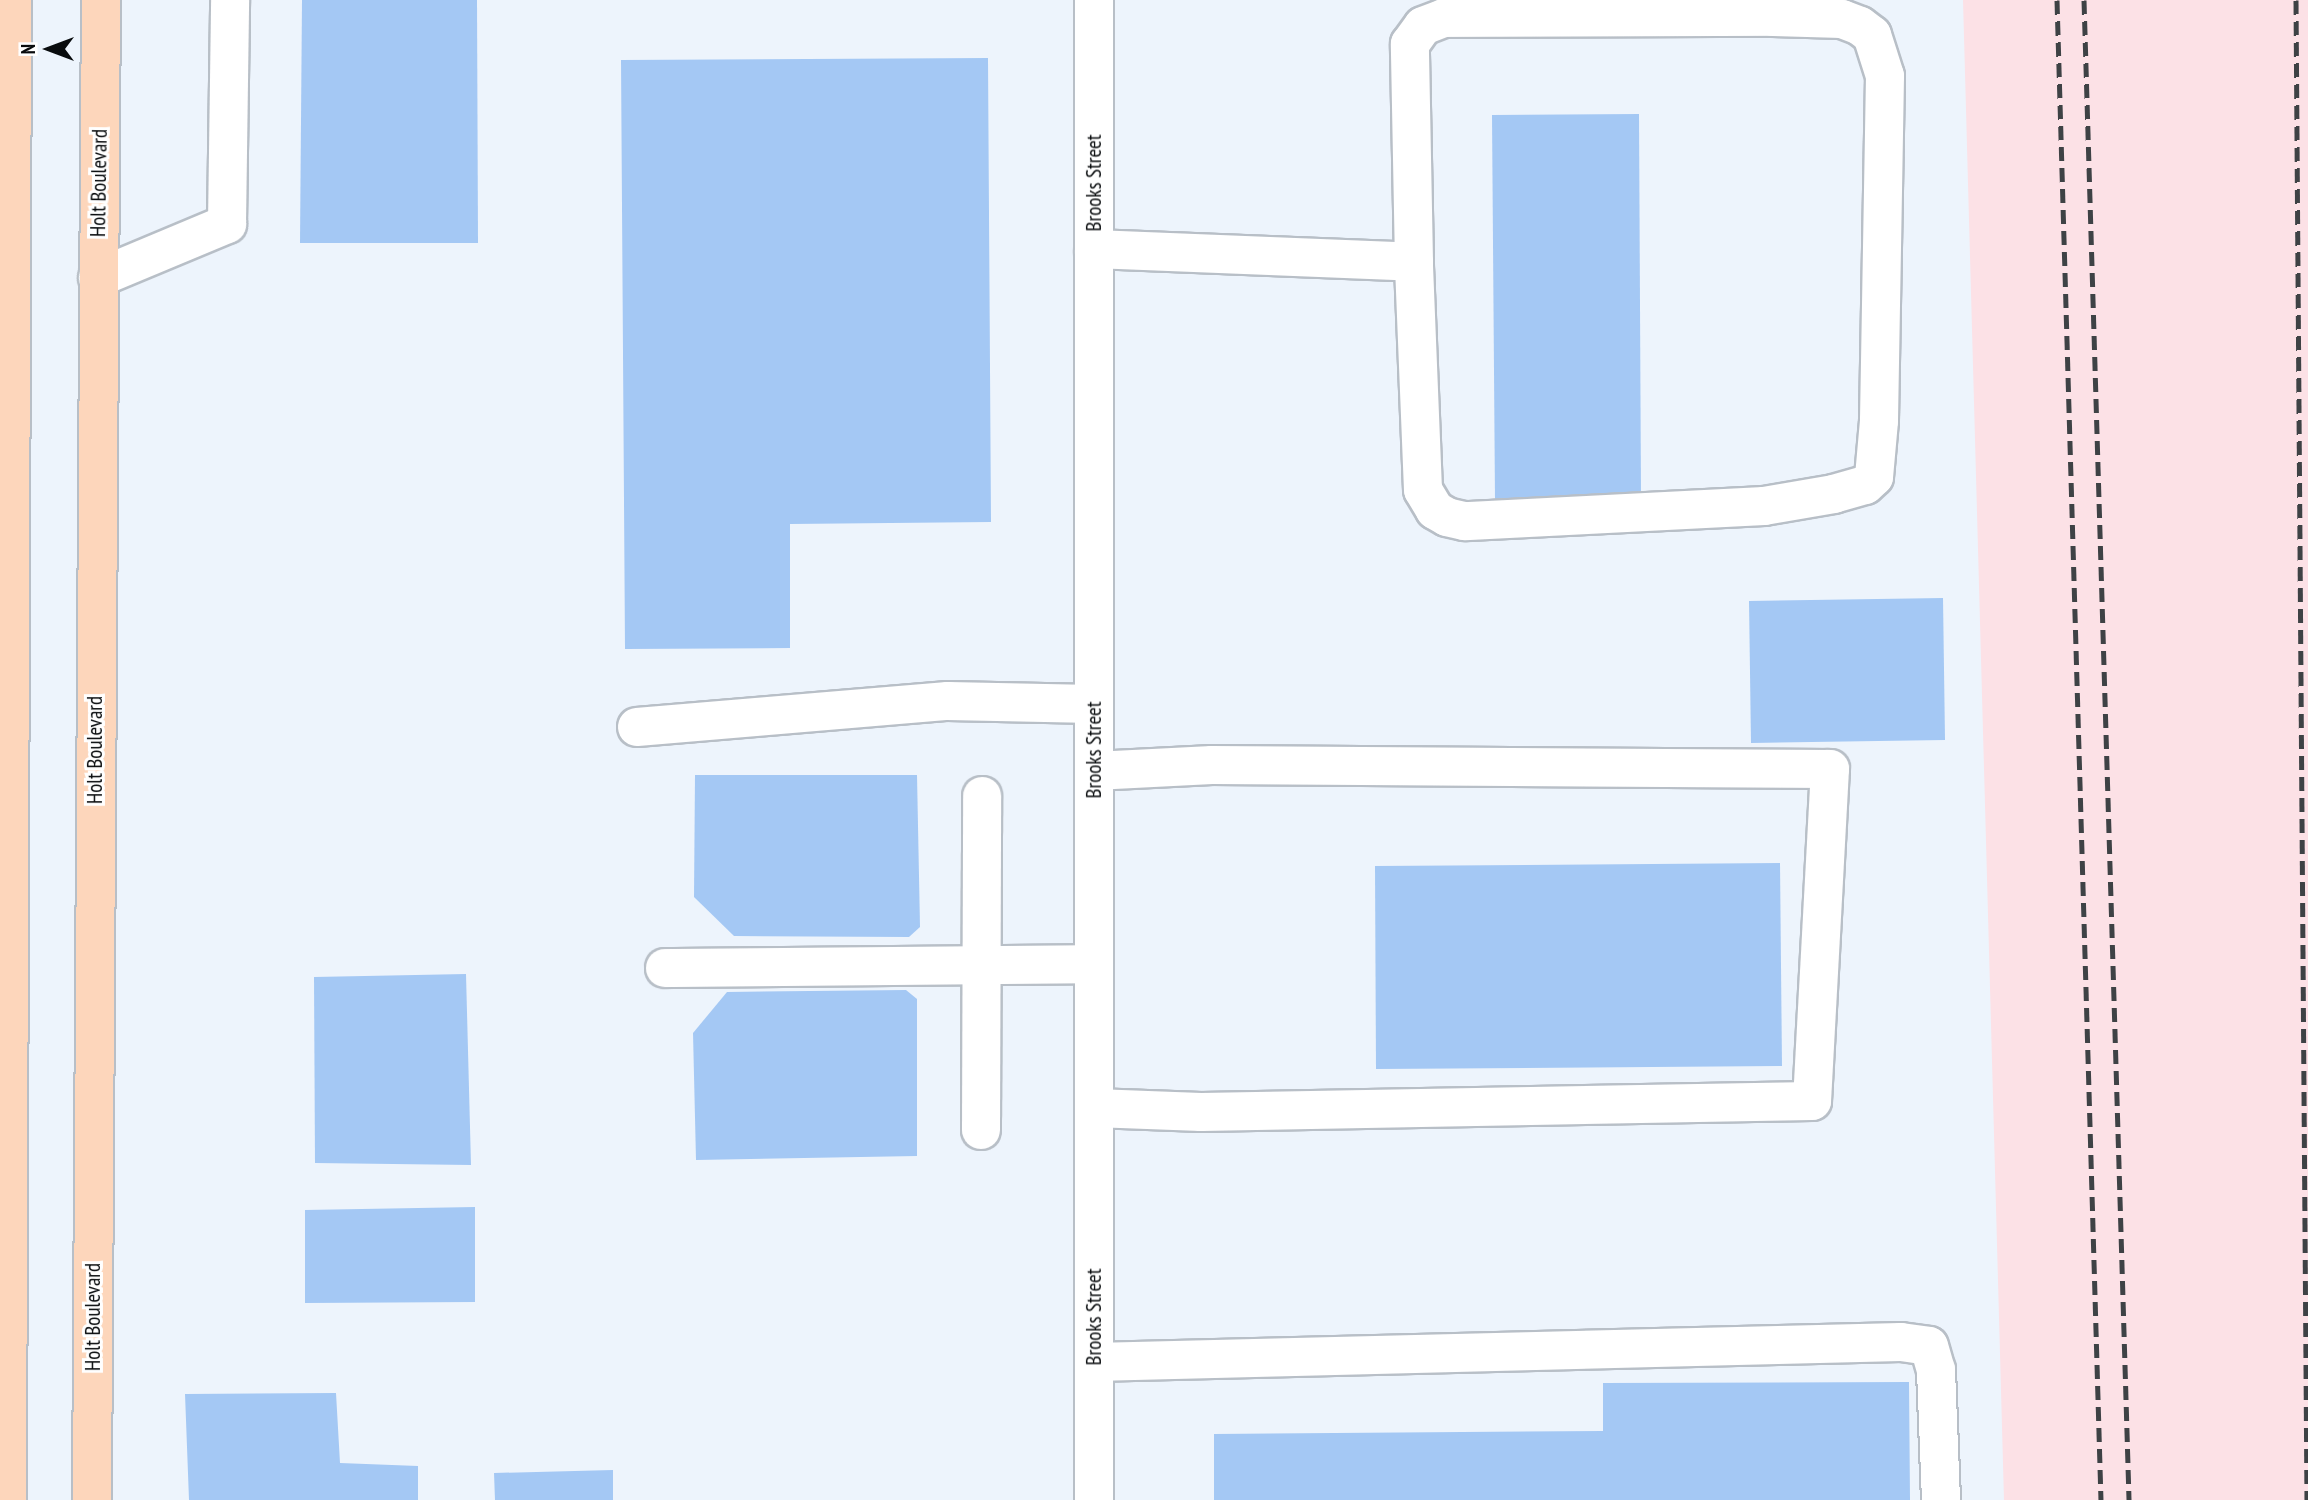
<!DOCTYPE html>
<html>
<head>
<meta charset="utf-8">
<style>
  body { margin:0 }
  #map { position:relative; width:2308px; height:1500px; overflow:hidden; background:#edf4fc; font-family:"PT Sans Narrow",sans-serif }
  div>[style] { position:absolute }
  [style*='--x'] { left:calc(var(--x)*1px); top:calc(var(--y)*1px); width:calc(var(--w)*1px); rotate:calc(var(--a)*1deg) }
  .industrial>* { inset:0; background:#fce1e6 }
  .building>* { inset:0; background:#a4c8f4 }
  .roads { filter:drop-shadow(2px 0 #b8bfc7) drop-shadow(-2px 0 #b8bfc7) drop-shadow(0 2px #b8bfc7) drop-shadow(0 -2px #b8bfc7) }
  .minor>* { height:38px; margin:-19px; padding:0 19px; transform-origin:19px; border-radius:19px; background:#fff }
  .major>* { height:38px; margin:-19px; padding:0 19px; transform-origin:19px; border-radius:19px; background:#fdd6bb }
  .rail>* { height:5px; margin-top:-2.5px; transform-origin:0; background:repeating-linear-gradient(90deg,#3e4245 0 14px,transparent 0 21px) }
  span { translate:-50% -50%; white-space:nowrap; text-align:center; line-height:1.15; -webkit-text-stroke:6px #fff; paint-order:stroke }
  .street-label { font-size:21px; color:#090c0e }
  .north { position:absolute; left:14px; top:14px; width:70px; height:70px; -webkit-text-stroke:5px #fff; paint-order:stroke; rotate:270deg; font-size:19px; font-weight:700; line-height:28px; text-align:center; color:#090c0e }
  .north::after { content:''; display:block; margin:auto; width:24px; height:32px; background:#090c0e; clip-path:polygon(50% 0,100% 100%,50% 72%,0 100%) }
</style>
</head>
<body>
<div id="map">
  <div class="industrial">
    <i style="clip-path:polygon(1963px 0,2308px 0,2308px 1500px,2004px 1500px)"></i>
  </div>
  <div class="building">
    <i style="clip-path:polygon(302px 0,477px 0,478px 243px,300px 243px)"></i>
    <i style="clip-path:polygon(988px 58px,991px 522px,790px 524px,790px 648px,625px 649px,621px 60px)"></i>
    <i style="clip-path:polygon(1639px 114px,1641px 497px,1495px 499px,1492px 115px)"></i>
    <i style="clip-path:polygon(1943px 598px,1945px 740px,1751px 743px,1749px 601px)"></i>
    <i style="clip-path:polygon(695px 775px,917px 775px,920px 927px,909px 937px,734px 936px,694px 897px)"></i>
    <i style="clip-path:polygon(1780px 863px,1782px 1066px,1376px 1069px,1375px 866px)"></i>
    <i style="clip-path:polygon(466px 974px,471px 1165px,315px 1163px,314px 977px)"></i>
    <i style="clip-path:polygon(906px 990px,917px 999px,917px 1156px,696px 1160px,693px 1033px,727px 992px)"></i>
    <i style="clip-path:polygon(475px 1207px,475px 1302px,305px 1303px,305px 1210px)"></i>
    <i style="clip-path:polygon(1909px 1382px,1910px 1500px,1214px 1500px,1214px 1434px,1603px 1431px,1603px 1383px)"></i>
    <i style="clip-path:polygon(336px 1393px,340px 1463px,418px 1466px,418px 1500px,189px 1500px,185px 1394px)"></i>
    <i style="clip-path:polygon(613px 1470px,613px 1500px,495px 1500px,494px 1473px)"></i>
  </div>
  <div class="roads">
    <div class="minor">
      <i style="--x:1773;--y:17;--w:69;--a:1.7"></i>
      <i style="--x:1842;--y:19;--w:19;--a:21"></i>
      <i style="--x:1860;--y:26;--w:15;--a:37"></i>
      <i style="--x:1872;--y:35;--w:43;--a:72.4"></i>
      <i style="--x:1885;--y:76;--w:345;--a:91"></i>
      <i style="--x:1879;--y:421;--w:56;--a:95.1"></i>
      <i style="--x:1874;--y:477;--w:12;--a:138"></i>
      <i style="--x:1865;--y:485;--w:32;--a:164"></i>
      <i style="--x:1834;--y:494;--w:71;--a:170.3"></i>
      <i style="--x:1764;--y:506;--w:300;--a:177.1"></i>
      <i style="--x:1464;--y:521;--w:17;--a:-167"></i>
      <i style="--x:1447;--y:517;--w:14;--a:-150"></i>
      <i style="--x:1435;--y:510;--w:23;--a:-121"></i>
      <i style="--x:1423;--y:490;--w:228;--a:-92.3"></i>
      <i style="--x:1414;--y:262;--w:218;--a:-91.1"></i>
      <i style="--x:1410;--y:44;--w:22;--a:-54"></i>
      <i style="--x:1423;--y:26;--w:22;--a:-21"></i>
      <i style="--x:1444;--y:18;--w:329;--a:-0.2"></i>
      <i style="--x:1094;--y:249;--w:320;--a:2.3"></i>
      <i style="--x:98;--y:278;--w:140;--a:-22.7"></i>
      <i style="--x:227;--y:224;--w:224;--a:-89.2"></i>
      <i style="--x:637;--y:727;--w:312;--a:-4.8"></i>
      <i style="--x:948;--y:701;--w:146;--a:1.2"></i>
      <i style="--x:1094;--y:771;--w:118;--a:-2.9"></i>
      <i style="--x:1212;--y:765;--w:618;--a:0.37"></i>
      <i style="--x:1830;--y:769;--w:332;--a:93.1"></i>
      <i style="--x:1812;--y:1101;--w:611;--a:178.97"></i>
      <i style="--x:1201;--y:1112;--w:107;--a:-177.9"></i>
      <i style="--x:665;--y:968;--w:429;--a:-0.5"></i>
      <i style="--x:981;--y:1130;--w:334;--a:-89.8"></i>
      <i style="--x:1094;--y:1362;--w:807;--a:-1.42"></i>
      <i style="--x:1901;--y:1342;--w:28;--a:8"></i>
      <i style="--x:1929;--y:1346;--w:25;--a:74"></i>
      <i style="--x:1936;--y:1370;--w:130;--a:87.8"></i>
      <i style="--x:1094;--y:1500;--w:1500;--a:-90"></i>
    </div>
    <div class="major">
      <i style="--x:7;--y:1500;--w:1500;--a:-89.81"></i>
      <i style="--x:92;--y:1500;--w:1500;--a:-89.66"></i>
    </div>
  </div>
  <div class="rail">
    <i style="--x:2057;--y:0;--w:1501;--a:88.32"></i>
    <i style="--x:2084;--y:0;--w:1501;--a:88.28"></i>
    <i style="--x:2296;--y:0;--w:1500;--a:89.58"></i>
  </div>
  <div class="street-label">
    <span style="left:99px;top:183px;rotate:-89deg">Holt Boulevard</span>
    <span style="left:1094px;top:183px;rotate:-90deg">Brooks Street</span>
    <span style="left:95px;top:750px;rotate:-90deg">Holt Boulevard</span>
    <span style="left:1094px;top:750px;rotate:-90deg">Brooks Street</span>
    <span style="left:93px;top:1317px;rotate:-90deg">Holt Boulevard</span>
    <span style="left:1094px;top:1317px;rotate:-90deg">Brooks Street</span>
  </div>
  <div class="north">N</div>
</div>
</body>
</html>
